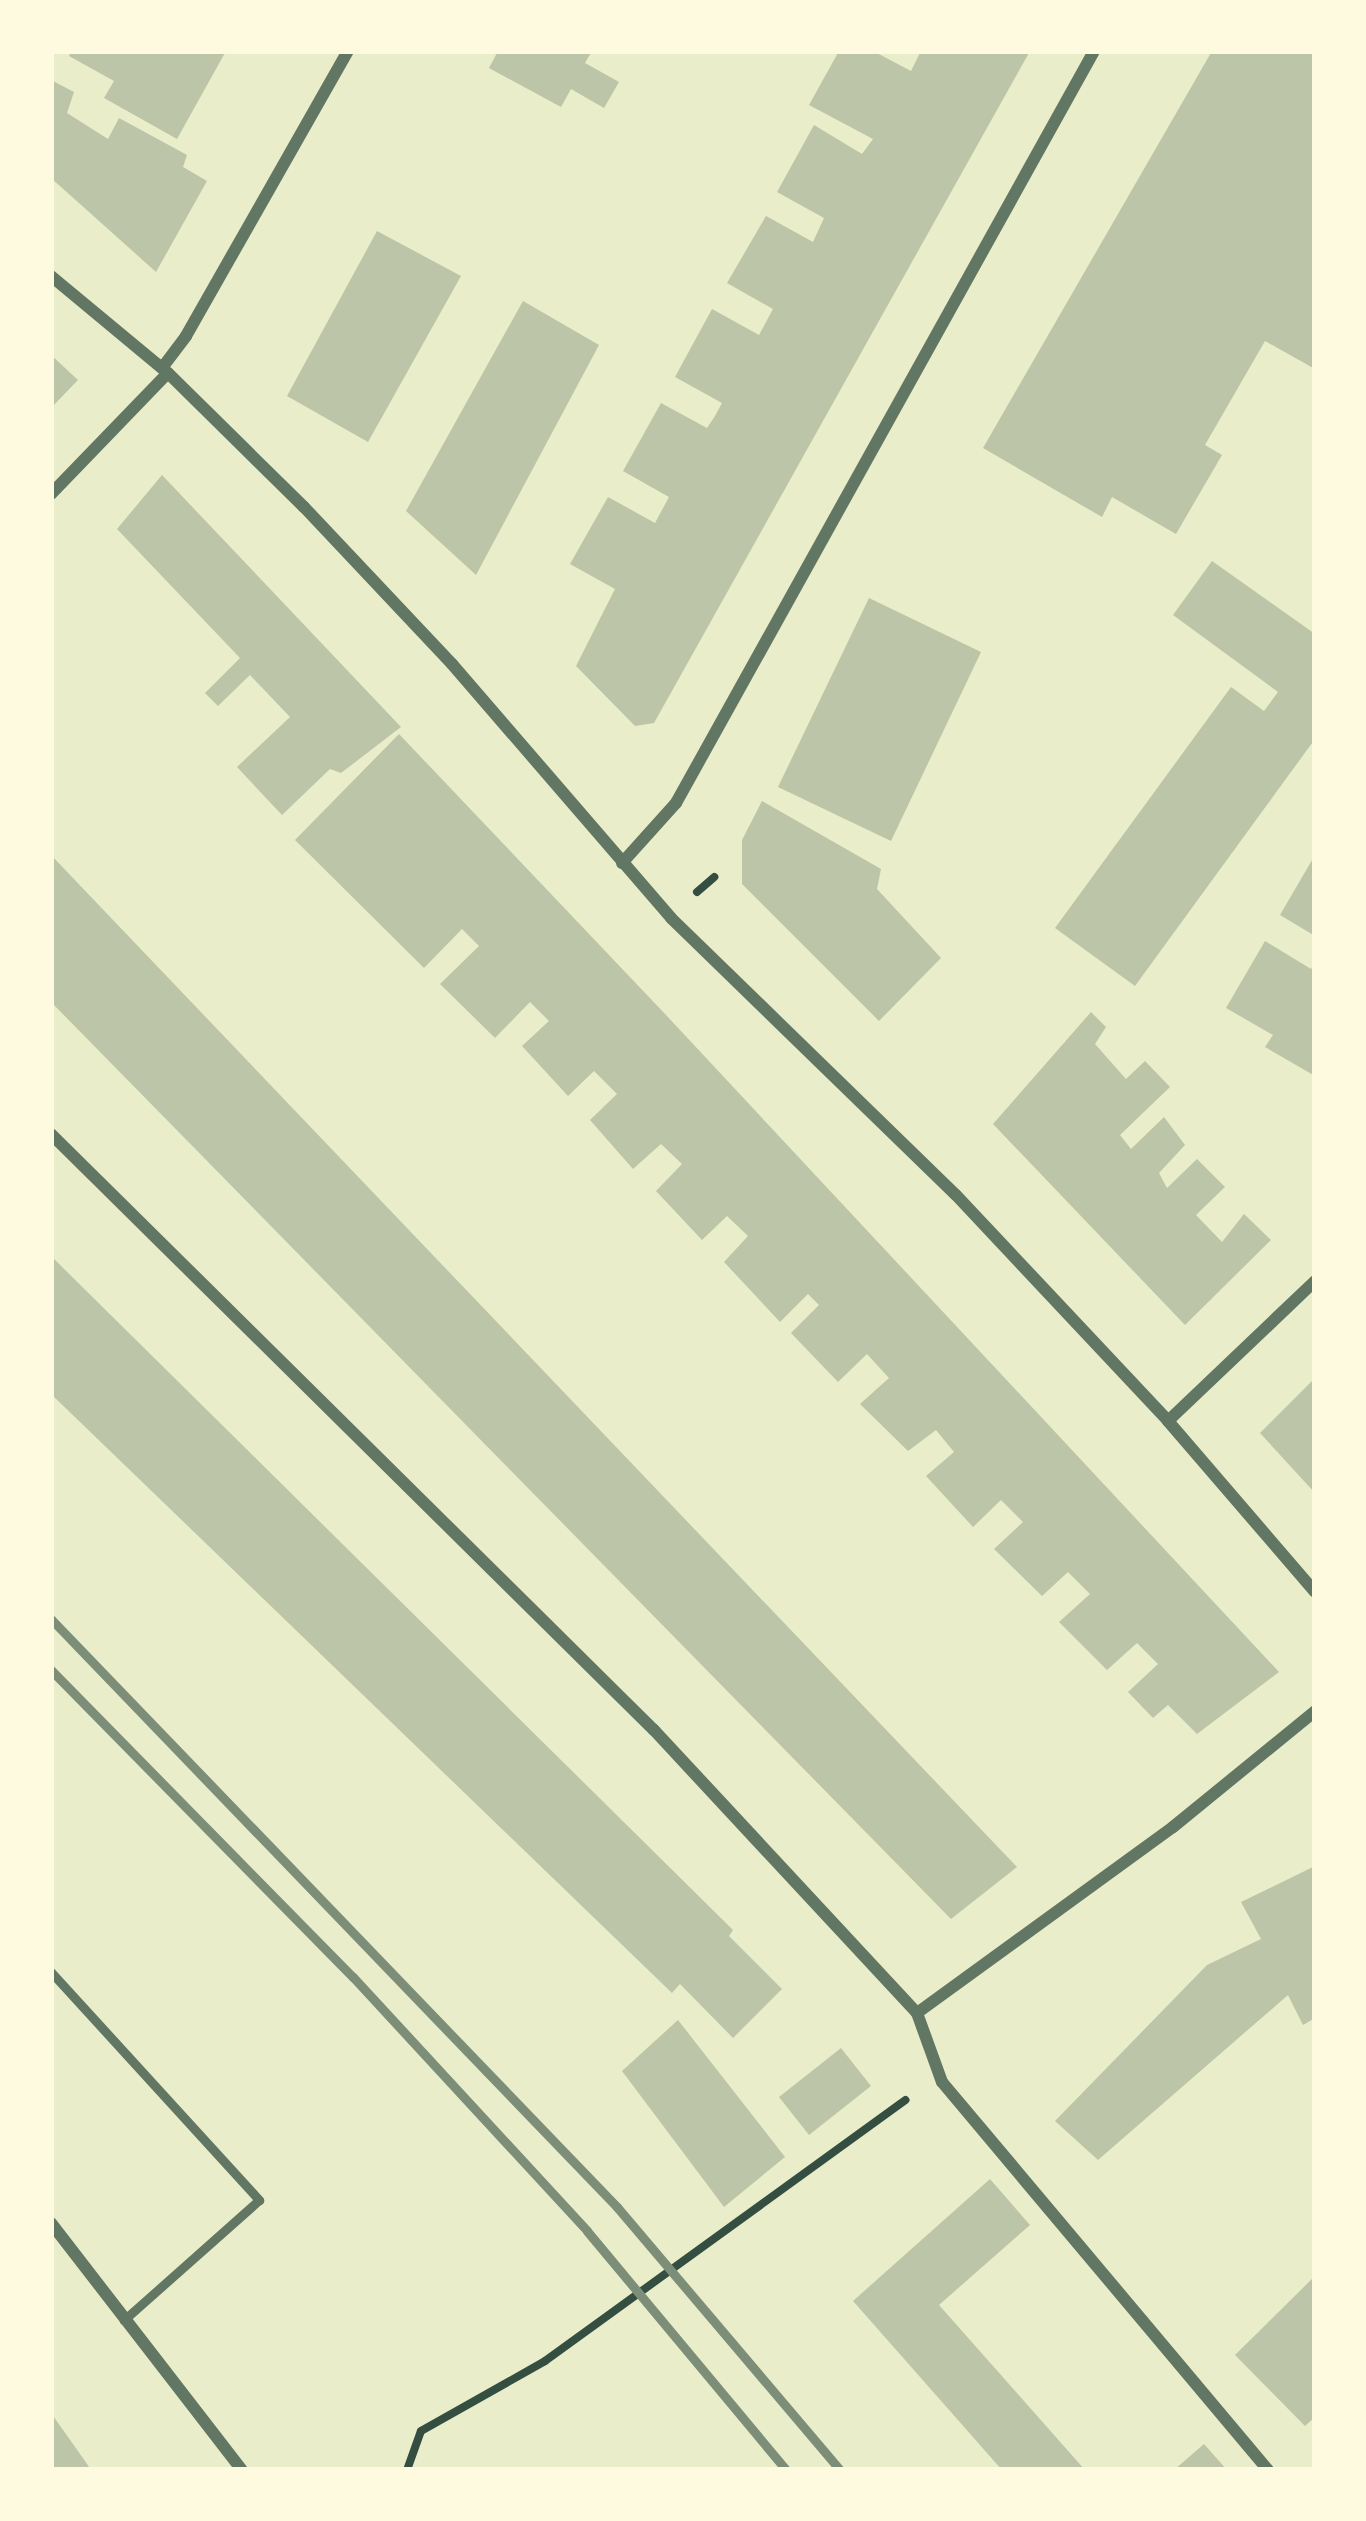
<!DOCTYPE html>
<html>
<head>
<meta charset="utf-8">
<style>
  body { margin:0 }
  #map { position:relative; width:1366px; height:2521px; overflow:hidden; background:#e9edc9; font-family:"PT Sans Narrow",sans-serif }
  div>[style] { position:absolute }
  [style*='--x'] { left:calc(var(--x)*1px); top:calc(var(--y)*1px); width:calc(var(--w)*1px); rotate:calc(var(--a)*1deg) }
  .building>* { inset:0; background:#bcc5a7 }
  .path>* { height:8px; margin:-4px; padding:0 4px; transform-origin:4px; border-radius:4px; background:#344e41 }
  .service>* { height:9px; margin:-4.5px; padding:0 4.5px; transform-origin:4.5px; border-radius:4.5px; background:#617663 }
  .minor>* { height:12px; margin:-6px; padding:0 6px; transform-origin:6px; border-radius:6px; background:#617663 }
  .rail>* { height:9px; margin:-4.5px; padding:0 4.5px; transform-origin:4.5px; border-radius:4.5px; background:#7c8e77 }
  span { translate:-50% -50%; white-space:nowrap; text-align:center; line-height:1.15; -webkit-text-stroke:9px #fefae0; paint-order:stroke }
  .frame { position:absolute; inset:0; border:54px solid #fefae0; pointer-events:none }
</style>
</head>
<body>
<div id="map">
  <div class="building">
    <i style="clip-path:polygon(72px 51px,226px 51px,177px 139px,104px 98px,114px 81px,69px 56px)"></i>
    <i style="clip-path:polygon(498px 51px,592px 51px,585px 63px,619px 82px,604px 108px,571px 89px,561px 107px,489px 68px)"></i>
    <i style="clip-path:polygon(839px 51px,873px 51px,911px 71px,921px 51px,1030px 51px,654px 723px,635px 726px,576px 666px,615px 589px,570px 564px,608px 497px,655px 523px,669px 497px,623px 471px,661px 403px,707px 428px,715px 416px,722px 403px,675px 377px,712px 309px,759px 335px,773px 309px,727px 283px,766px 216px,813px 242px,824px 218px,777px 192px,814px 125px,862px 154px,873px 139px,809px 105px)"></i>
    <i style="clip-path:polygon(1212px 51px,1315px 51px,1315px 369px,1265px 341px,1205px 445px,1222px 455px,1176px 534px,1112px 497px,1102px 517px,983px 448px)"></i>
    <i style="clip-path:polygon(51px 80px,74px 92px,67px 113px,108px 139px,119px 118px,187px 155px,183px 167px,207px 181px,156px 272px,51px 178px)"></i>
    <i style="clip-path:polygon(377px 231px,461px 276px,368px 442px,287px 396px)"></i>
    <i style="clip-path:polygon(523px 301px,599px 345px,476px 575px,406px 511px)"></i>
    <i style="clip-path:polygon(51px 355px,78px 380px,51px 408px)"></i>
    <i style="clip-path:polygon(162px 475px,401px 727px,341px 773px,330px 769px,282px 815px,237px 767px,290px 717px,250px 675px,218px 706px,205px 693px,240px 658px,117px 529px)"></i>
    <i style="clip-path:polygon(1212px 561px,1315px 634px,1315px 739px,1135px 986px,1055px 928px,1231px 687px,1264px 711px,1278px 692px,1173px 615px)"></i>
    <i style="clip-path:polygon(869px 598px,981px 652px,891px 841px,778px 787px)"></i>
    <i style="clip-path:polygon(399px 734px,666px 1015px,1279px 1672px,1197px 1734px,1168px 1705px,1153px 1718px,1128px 1692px,1158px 1664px,1137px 1643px,1107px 1670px,1059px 1622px,1090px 1594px,1068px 1572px,1042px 1596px,994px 1549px,1023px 1522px,1001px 1500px,973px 1527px,926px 1476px,954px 1452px,936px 1430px,908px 1451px,860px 1404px,889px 1378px,867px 1354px,838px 1382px,791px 1333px,819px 1305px,808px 1294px,780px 1322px,724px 1262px,748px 1236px,727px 1216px,702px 1240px,656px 1191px,682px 1164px,661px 1144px,633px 1169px,590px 1120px,617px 1094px,594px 1071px,568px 1096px,522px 1046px,549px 1021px,530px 1002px,495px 1038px,440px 984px,479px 946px,462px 929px,424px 968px,295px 840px)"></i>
    <i style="clip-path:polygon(762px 801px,881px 869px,877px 889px,941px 958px,879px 1021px,742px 884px,742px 840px)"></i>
    <i style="clip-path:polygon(51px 855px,1017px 1867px,951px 1919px,51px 1002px)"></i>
    <i style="clip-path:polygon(1315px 855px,1315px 936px,1280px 915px)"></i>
    <i style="clip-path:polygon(1265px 941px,1311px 969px,1315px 961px,1315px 1076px,1265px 1047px,1273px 1035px,1226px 1008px)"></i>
    <i style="clip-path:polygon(1091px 1012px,1106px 1027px,1095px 1044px,1126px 1079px,1145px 1061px,1170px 1087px,1120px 1135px,1131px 1149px,1164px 1117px,1185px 1145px,1159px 1173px,1167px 1188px,1197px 1159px,1225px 1187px,1196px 1215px,1222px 1242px,1244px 1214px,1271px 1240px,1185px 1325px,993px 1124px)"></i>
    <i style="clip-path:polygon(51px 1256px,733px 1930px,729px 1936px,782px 1989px,733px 2038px,680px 1984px,672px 1993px,51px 1394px)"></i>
    <i style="clip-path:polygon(1315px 1378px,1315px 1493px,1260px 1433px)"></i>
    <i style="clip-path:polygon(1315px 1866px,1315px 2018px,1303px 2025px,1288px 1995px,1098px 2160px,1055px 2121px,1207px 1965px,1261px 1939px,1241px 1902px)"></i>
    <i style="clip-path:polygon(678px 2020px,785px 2157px,724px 2207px,622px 2071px)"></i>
    <i style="clip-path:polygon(841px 2048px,871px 2086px,809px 2135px,779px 2097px)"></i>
    <i style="clip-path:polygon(990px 2179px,1030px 2225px,939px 2305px,1085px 2470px,1002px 2470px,853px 2301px)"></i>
    <i style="clip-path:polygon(1315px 2276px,1315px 2417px,1305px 2426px,1235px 2355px)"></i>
    <i style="clip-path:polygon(51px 2413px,85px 2461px,91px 2470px,51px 2470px)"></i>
    <i style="clip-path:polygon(1204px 2444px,1227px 2470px,1174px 2470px)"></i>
  </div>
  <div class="path">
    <i style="--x:697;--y:892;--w:23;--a:-41"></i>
    <i style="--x:407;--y:2470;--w:41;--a:-70.3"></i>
    <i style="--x:421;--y:2431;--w:142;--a:-29.4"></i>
    <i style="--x:545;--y:2361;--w:445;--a:-35.9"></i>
  </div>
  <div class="service">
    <i style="--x:51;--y:1972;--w:309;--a:47.6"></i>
    <i style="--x:259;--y:2200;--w:181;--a:138.4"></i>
  </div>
  <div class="minor">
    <i style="--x:51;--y:276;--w:152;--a:39.7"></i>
    <i style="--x:168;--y:373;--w:191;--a:44.6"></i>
    <i style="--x:304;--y:507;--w:216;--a:46.7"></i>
    <i style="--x:452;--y:664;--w:335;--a:49.2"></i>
    <i style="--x:671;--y:918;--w:397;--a:44.2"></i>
    <i style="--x:956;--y:1195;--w:310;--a:46.8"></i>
    <i style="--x:1168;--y:1421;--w:225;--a:49.3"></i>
    <i style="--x:162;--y:368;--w:40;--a:-53"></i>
    <i style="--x:186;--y:336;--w:328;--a:-60.4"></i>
    <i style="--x:51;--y:494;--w:168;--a:-46"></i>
    <i style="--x:622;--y:863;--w:81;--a:-48"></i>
    <i style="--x:676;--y:803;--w:860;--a:-60.93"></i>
    <i style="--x:51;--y:1134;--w:848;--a:44.67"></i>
    <i style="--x:654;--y:1730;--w:386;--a:47.1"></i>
    <i style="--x:917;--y:2013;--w:73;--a:70.1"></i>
    <i style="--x:942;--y:2082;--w:507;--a:49.96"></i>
    <i style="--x:1168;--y:1421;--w:203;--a:-43.6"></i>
    <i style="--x:917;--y:2013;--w:316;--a:-36"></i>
    <i style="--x:1173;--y:1827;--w:183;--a:-39.2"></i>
    <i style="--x:51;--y:2223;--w:312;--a:52.3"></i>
  </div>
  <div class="rail">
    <i style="--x:51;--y:1619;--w:816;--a:46.09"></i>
    <i style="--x:617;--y:2207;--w:345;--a:49.7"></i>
    <i style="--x:51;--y:1670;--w:431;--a:45.5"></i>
    <i style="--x:353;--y:1977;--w:345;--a:47.3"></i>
    <i style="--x:587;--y:2231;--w:311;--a:50.2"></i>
  </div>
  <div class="frame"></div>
</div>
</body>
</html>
